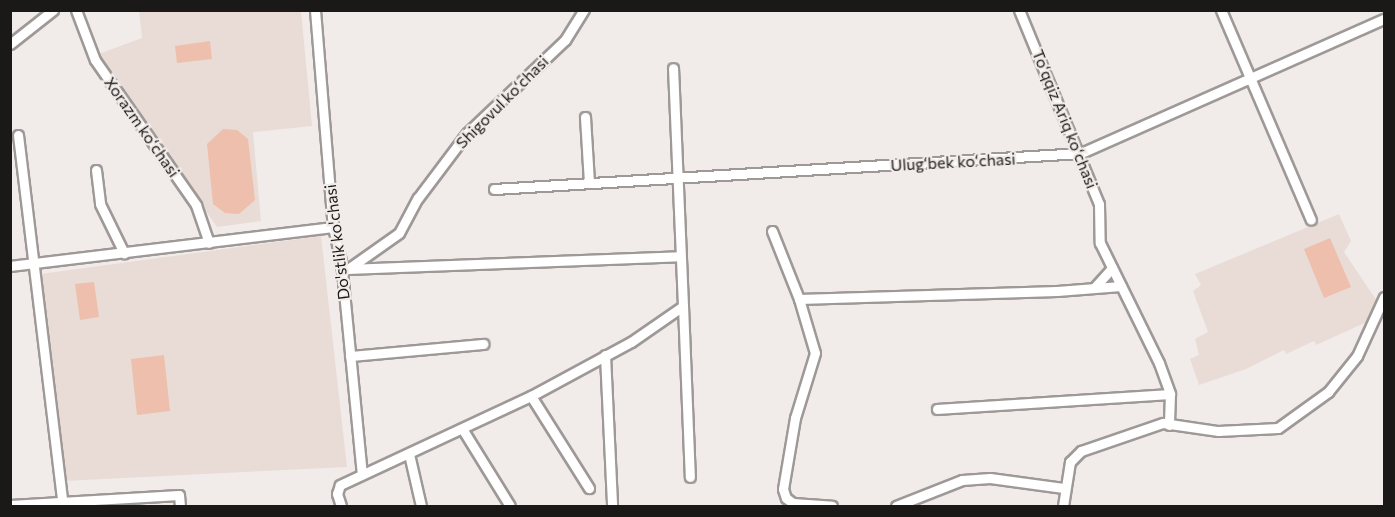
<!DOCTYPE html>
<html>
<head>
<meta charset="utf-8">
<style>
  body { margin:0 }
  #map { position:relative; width:1395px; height:517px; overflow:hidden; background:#f1ece9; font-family:Commissioner,sans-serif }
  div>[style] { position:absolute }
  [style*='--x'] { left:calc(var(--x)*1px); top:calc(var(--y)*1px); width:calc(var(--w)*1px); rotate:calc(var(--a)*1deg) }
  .built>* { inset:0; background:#e9dcd6 }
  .green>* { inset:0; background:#edbfac }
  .roads { filter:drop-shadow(2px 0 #9e9997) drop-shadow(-2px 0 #9e9997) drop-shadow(0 2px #9e9997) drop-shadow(0 -2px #9e9997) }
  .minor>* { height:9px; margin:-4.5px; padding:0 4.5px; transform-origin:4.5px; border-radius:4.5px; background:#fff }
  span { translate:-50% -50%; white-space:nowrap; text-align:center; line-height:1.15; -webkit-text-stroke:4.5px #f1ece9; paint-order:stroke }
  .street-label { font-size:16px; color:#1b1918 }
  .frame { position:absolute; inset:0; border:12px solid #1b1918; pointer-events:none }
</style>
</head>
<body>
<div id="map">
  <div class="built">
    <i style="clip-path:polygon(139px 11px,301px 11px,312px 126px,253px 132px,261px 221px,217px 227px,96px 55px,142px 38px)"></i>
    <i style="clip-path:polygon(1339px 214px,1351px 241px,1344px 252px,1377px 301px,1369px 321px,1316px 345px,1314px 341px,1286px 354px,1284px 350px,1246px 369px,1199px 385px,1190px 359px,1199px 355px,1195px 339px,1208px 332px,1193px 291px,1201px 285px,1195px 274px)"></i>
    <i style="clip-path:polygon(321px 236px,347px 467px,63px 481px,40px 274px)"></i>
  </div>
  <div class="green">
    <i style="clip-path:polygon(210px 41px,212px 59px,177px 63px,175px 46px)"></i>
    <i style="clip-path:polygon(223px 129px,237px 130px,248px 139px,255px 200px,239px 214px,225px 213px,213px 204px,207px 144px)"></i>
    <i style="clip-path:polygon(1330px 238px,1351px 287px,1324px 298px,1304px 249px)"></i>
    <i style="clip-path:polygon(94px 282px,99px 317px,80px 320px,75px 284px)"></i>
    <i style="clip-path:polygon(164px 355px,170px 411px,137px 415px,131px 359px)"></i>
  </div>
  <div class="roads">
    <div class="minor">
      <i style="--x:76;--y:10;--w:53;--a:69.2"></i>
      <i style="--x:95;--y:60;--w:177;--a:55.1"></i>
      <i style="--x:196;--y:205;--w:40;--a:71.1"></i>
      <i style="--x:315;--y:10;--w:218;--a:85.3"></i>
      <i style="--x:333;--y:227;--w:35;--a:77"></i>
      <i style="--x:341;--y:261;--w:214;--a:84.4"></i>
      <i style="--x:1019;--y:10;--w:210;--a:67.6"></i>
      <i style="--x:1099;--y:204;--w:39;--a:89"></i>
      <i style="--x:1100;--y:243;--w:134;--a:63.8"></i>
      <i style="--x:1159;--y:363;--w:33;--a:70"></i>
      <i style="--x:1170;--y:394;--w:31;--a:92"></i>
      <i style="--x:1221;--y:10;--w:228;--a:66.8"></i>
      <i style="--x:10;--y:44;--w:55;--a:-38.3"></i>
      <i style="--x:585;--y:117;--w:65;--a:86.5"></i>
      <i style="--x:18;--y:135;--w:368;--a:83.1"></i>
      <i style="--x:96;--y:170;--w:34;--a:83"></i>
      <i style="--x:100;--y:204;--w:55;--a:63.9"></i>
      <i style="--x:494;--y:189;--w:588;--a:-3.51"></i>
      <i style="--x:1081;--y:153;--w:331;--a:-23.9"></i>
      <i style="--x:772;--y:231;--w:73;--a:68.3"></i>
      <i style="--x:799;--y:299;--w:56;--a:73.5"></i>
      <i style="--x:815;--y:353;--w:68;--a:107.1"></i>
      <i style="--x:795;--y:418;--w:72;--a:99.6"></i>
      <i style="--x:783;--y:489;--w:9;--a:72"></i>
      <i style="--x:786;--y:498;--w:9;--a:36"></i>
      <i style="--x:793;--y:503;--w:39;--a:4"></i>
      <i style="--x:10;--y:266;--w:325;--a:-6.9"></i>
      <i style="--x:347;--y:269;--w:333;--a:-2.2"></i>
      <i style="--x:348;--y:269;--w:62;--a:-35.2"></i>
      <i style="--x:399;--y:233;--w:40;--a:-62"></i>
      <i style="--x:418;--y:198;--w:81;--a:-53"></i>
      <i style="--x:467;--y:133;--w:135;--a:-43.5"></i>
      <i style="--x:565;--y:40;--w:36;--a:-58"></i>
      <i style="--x:1094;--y:288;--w:27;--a:-48"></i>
      <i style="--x:799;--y:299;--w:258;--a:-1.8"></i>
      <i style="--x:1057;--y:291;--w:64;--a:-4.5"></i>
      <i style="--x:683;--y:306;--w:171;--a:87.7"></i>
      <i style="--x:605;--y:355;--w:151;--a:87.3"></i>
      <i style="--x:350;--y:356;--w:134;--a:-5.2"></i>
      <i style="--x:531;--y:396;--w:109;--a:57.8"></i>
      <i style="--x:937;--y:409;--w:233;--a:-3.7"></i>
      <i style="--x:463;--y:430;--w:89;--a:58.3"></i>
      <i style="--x:409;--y:454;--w:53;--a:77"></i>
      <i style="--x:10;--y:505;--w:169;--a:-3.4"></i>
      <i style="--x:179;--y:495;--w:11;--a:85"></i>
      <i style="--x:341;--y:506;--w:13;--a:-108"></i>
      <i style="--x:337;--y:494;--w:9;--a:-72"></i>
      <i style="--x:340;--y:485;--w:211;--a:-25"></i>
      <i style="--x:531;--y:396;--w:114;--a:-28.4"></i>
      <i style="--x:631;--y:342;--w:63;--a:-34.7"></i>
      <i style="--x:683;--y:306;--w:238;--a:-92.4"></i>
      <i style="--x:896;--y:506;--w:71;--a:-21.5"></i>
      <i style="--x:962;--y:480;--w:28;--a:-4"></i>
      <i style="--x:990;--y:478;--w:74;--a:7.8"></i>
      <i style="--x:1063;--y:506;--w:45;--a:-81"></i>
      <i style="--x:1070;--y:462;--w:16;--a:-45"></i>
      <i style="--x:1081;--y:451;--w:87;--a:-18.9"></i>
      <i style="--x:1163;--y:423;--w:56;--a:8.3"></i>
      <i style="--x:1218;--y:431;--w:60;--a:-2.9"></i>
      <i style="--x:1278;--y:428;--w:62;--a:-35.8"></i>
      <i style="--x:1328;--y:392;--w:46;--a:-51.1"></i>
      <i style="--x:1357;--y:356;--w:65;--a:-65.4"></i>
    </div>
  </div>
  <div class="street-label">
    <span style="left:502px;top:102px;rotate:-45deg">Shigovul koʻchasi</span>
    <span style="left:1065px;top:119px;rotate:68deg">Toʻqqiz Ariq koʻchasi</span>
    <span style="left:142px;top:127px;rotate:55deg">Xorazm koʻchasi</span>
    <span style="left:953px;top:162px;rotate:-3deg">Ulugʻbek koʻchasi</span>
    <span style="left:337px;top:242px;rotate:-97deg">Do'stlik ko'chasi</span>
  </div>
  <div class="frame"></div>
</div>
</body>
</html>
